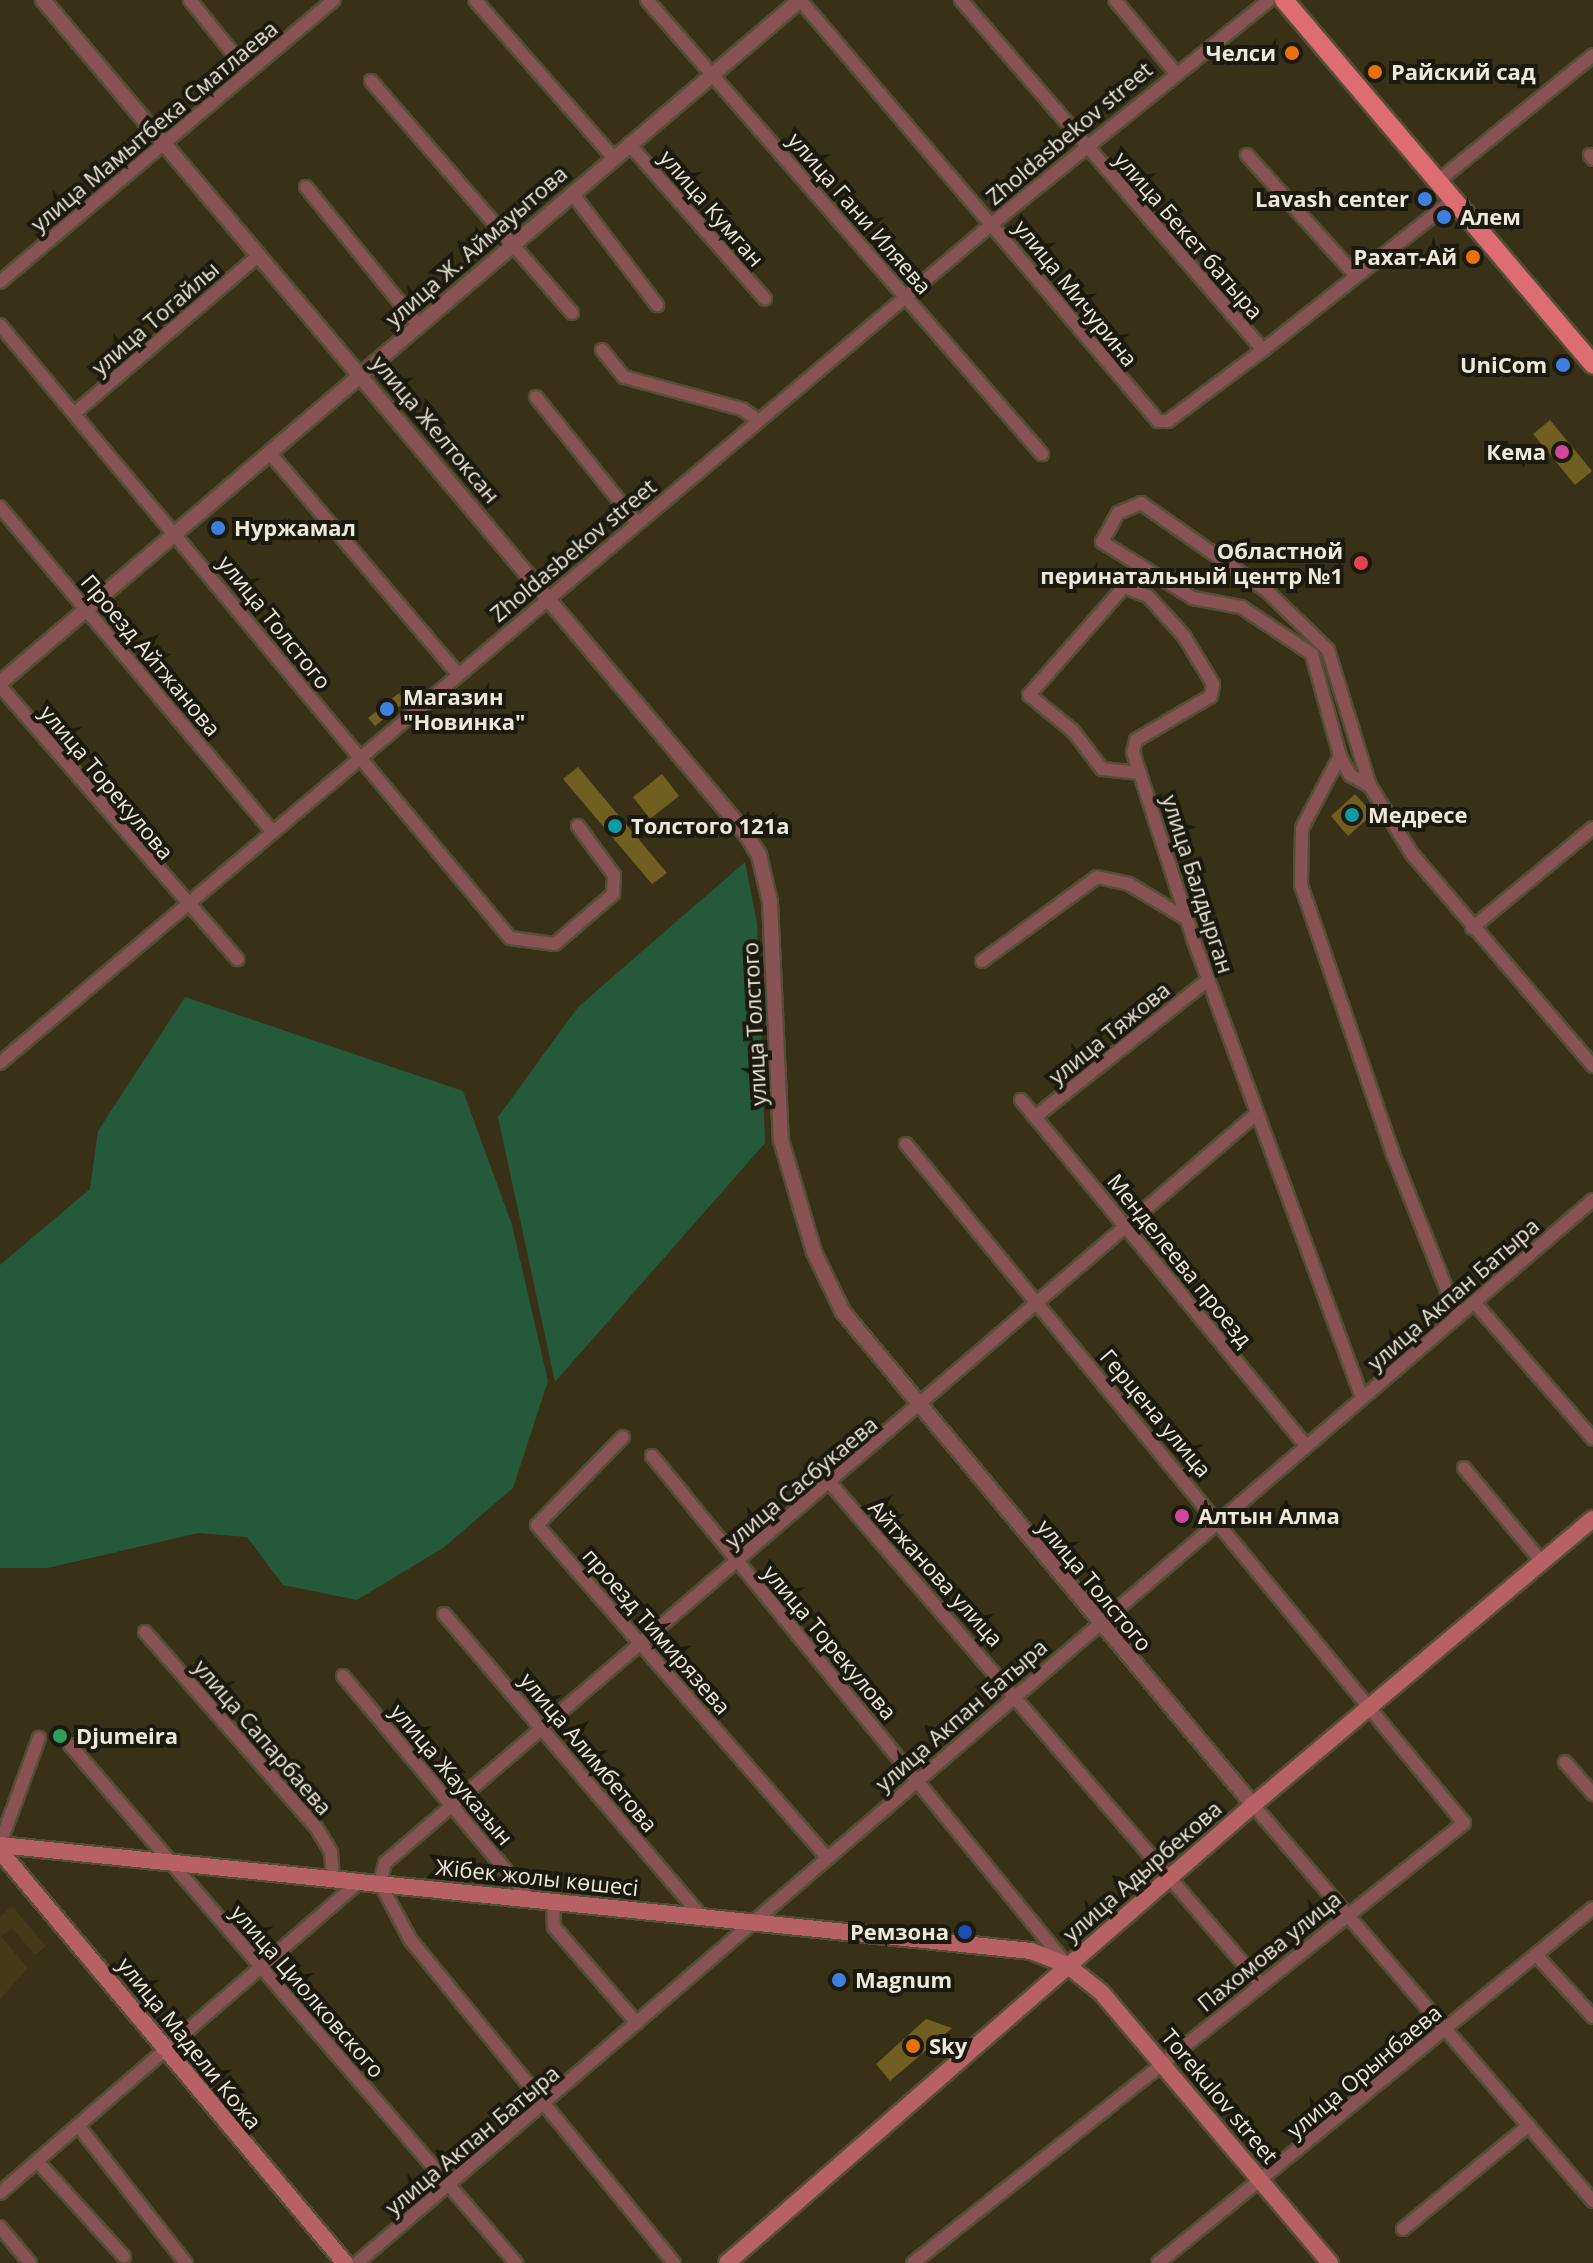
<!DOCTYPE html>
<html>
<head>
<meta charset="utf-8">
<style>
  body { margin:0 }
  #map { position:relative; width:1593px; height:2263px; overflow:hidden; background:#383118; font-family:"Open Sans",sans-serif }
  div>[style] { position:absolute }
  [style*='--x'] { left:calc(var(--x)*1px); top:calc(var(--y)*1px); width:calc(var(--w)*1px); rotate:calc(var(--a)*1deg) }
  .built>* { inset:0; background:#433a1a }
  .green>* { inset:0; background:#245939 }
  .building>* { inset:0; background:#705f20 }
  .roads { filter:drop-shadow(2px 0 #554e37) drop-shadow(-2px 0 #554e37) drop-shadow(0 2px #554e37) drop-shadow(0 -2px #554e37) }
  .minor>* { height:12px; margin:-6px; padding:0 6px; transform-origin:6px; border-radius:6px; background:#895253 }
  .tertiary>* { height:14px; margin:-7px; padding:0 7px; transform-origin:7px; border-radius:7px; background:#895253 }
  .secondary>* { height:16px; margin:-8px; padding:0 8px; transform-origin:8px; border-radius:8px; background:#b86165 }
  .primary>* { height:18px; margin:-9px; padding:0 9px; transform-origin:9px; border-radius:9px; background:#dd6d73 }
  .dots>* { width:22px; height:22px; translate:-50% -50%; box-sizing:border-box; border:4px solid #1c190e; border-radius:50% }
  span { translate:-50% -50%; white-space:nowrap; text-align:center; line-height:1.15; -webkit-text-stroke:8px #1c190e; paint-order:stroke }
  .poi-label { font-size:22px; color:#ede9da; font-weight:700 }
  .right { translate:-100% -50%; text-align:right }
  .left { translate:0 -50%; text-align:left }
  .street-label { font-size:22px; color:#ede9da }
</style>
</head>
<body>
<div id="map">
  <div class="built">
    <i style="clip-path:polygon(12px 1906px,46px 1946px,35px 1955px,12px 1928px,1px 1937px,28px 1968px,0 1999px,0 1917px)"></i>
  </div>
  <div class="green">
    <i style="clip-path:polygon(745px 862px,757px 923px,765px 1143px,555px 1382px,498px 1117px,578px 1007px)"></i>
    <i style="clip-path:polygon(185px 997px,463px 1091px,512px 1225px,548px 1381px,513px 1488px,443px 1548px,357px 1600px,283px 1585px,247px 1537px,198px 1533px,48px 1568px,0 1568px,0 1265px,90px 1189px,98px 1131px)"></i>
  </div>
  <div class="building">
    <i style="clip-path:polygon(1550px 420px,1592px 471px,1575px 485px,1533px 434px)"></i>
    <i style="clip-path:polygon(399px 693px,406px 701px,375px 726px,368px 718px)"></i>
    <i style="clip-path:polygon(578px 767px,667px 873px,652px 884px,563px 779px)"></i>
    <i style="clip-path:polygon(662px 774px,679px 796px,650px 819px,633px 797px)"></i>
    <i style="clip-path:polygon(1355px 794px,1373px 814px,1348px 836px,1331px 816px)"></i>
    <i style="clip-path:polygon(926px 2019px,952px 2028px,890px 2081px,876px 2064px)"></i>
  </div>
  <div class="roads">
    <div class="minor">
      <i style="--x:190;--y:0;--w:91;--a:51.2"></i>
      <i style="--x:475;--y:0;--w:209;--a:48.7"></i>
      <i style="--x:647;--y:0;--w:602;--a:48.98"></i>
      <i style="--x:800;--y:0;--w:553;--a:49.62"></i>
      <i style="--x:1158;--y:421;--w:10;--a:0"></i>
      <i style="--x:1168;--y:421;--w:119;--a:-36.8"></i>
      <i style="--x:1263;--y:350;--w:242;--a:-38.3"></i>
      <i style="--x:961;--y:0;--w:462;--a:49.2"></i>
      <i style="--x:1115;--y:0;--w:92;--a:50.3"></i>
      <i style="--x:371;--y:81;--w:307;--a:49.1"></i>
      <i style="--x:629;--y:144;--w:206;--a:48.7"></i>
      <i style="--x:1247;--y:155;--w:163;--a:48"></i>
      <i style="--x:1590;--y:155;--w:5;--a:53"></i>
      <i style="--x:1437;--y:182;--w:201;--a:-39.1"></i>
      <i style="--x:306;--y:187;--w:178;--a:50.9"></i>
      <i style="--x:572;--y:193;--w:141;--a:52.8"></i>
      <i style="--x:0;--y:282;--w:437;--a:-40.2"></i>
      <i style="--x:0;--y:325;--w:797;--a:50.24"></i>
      <i style="--x:510;--y:938;--w:45;--a:7.6"></i>
      <i style="--x:555;--y:944;--w:77;--a:-40.8"></i>
      <i style="--x:613;--y:894;--w:19;--a:-87"></i>
      <i style="--x:614;--y:875;--w:61;--a:-126.3"></i>
      <i style="--x:602;--y:350;--w:35;--a:51"></i>
      <i style="--x:624;--y:377;--w:122;--a:15.2"></i>
      <i style="--x:742;--y:409;--w:19;--a:35"></i>
      <i style="--x:536;--y:397;--w:161;--a:51.3"></i>
      <i style="--x:77;--y:411;--w:240;--a:-40.6"></i>
      <i style="--x:269;--y:452;--w:292;--a:49.6"></i>
      <i style="--x:0;--y:507;--w:420;--a:50"></i>
      <i style="--x:0;--y:686;--w:362;--a:49"></i>
      <i style="--x:1340;--y:756;--w:81;--a:117.8"></i>
      <i style="--x:1302;--y:828;--w:57;--a:91"></i>
      <i style="--x:1301;--y:885;--w:284;--a:71.1"></i>
      <i style="--x:1393;--y:1154;--w:174;--a:68.4"></i>
      <i style="--x:1140;--y:773;--w:38;--a:-174"></i>
      <i style="--x:1102;--y:769;--w:48;--a:-127.3"></i>
      <i style="--x:1073;--y:731;--w:57;--a:-140.7"></i>
      <i style="--x:1029;--y:695;--w:144;--a:-48.7"></i>
      <i style="--x:1124;--y:587;--w:26;--a:21"></i>
      <i style="--x:1148;--y:596;--w:54;--a:48"></i>
      <i style="--x:1184;--y:636;--w:56;--a:58.9"></i>
      <i style="--x:1213;--y:684;--w:12;--a:99"></i>
      <i style="--x:1211;--y:696;--w:87;--a:149.6"></i>
      <i style="--x:1136;--y:740;--w:12;--a:104"></i>
      <i style="--x:1133;--y:752;--w:199;--a:72.1"></i>
      <i style="--x:1194;--y:941;--w:487;--a:69.8"></i>
      <i style="--x:1370;--y:786;--w:23;--a:-151"></i>
      <i style="--x:1350;--y:775;--w:21;--a:-118"></i>
      <i style="--x:1340;--y:756;--w:106;--a:-105.4"></i>
      <i style="--x:1312;--y:654;--w:85;--a:-146.5"></i>
      <i style="--x:1241;--y:607;--w:49;--a:-169.4"></i>
      <i style="--x:1193;--y:598;--w:107;--a:-148.4"></i>
      <i style="--x:1102;--y:542;--w:33;--a:-61"></i>
      <i style="--x:1118;--y:513;--w:25;--a:-23"></i>
      <i style="--x:1141;--y:503;--w:155;--a:35"></i>
      <i style="--x:1268;--y:592;--w:83;--a:44"></i>
      <i style="--x:1328;--y:650;--w:142;--a:72.8"></i>
      <i style="--x:1370;--y:786;--w:80;--a:58.3"></i>
      <i style="--x:1412;--y:854;--w:279;--a:49.5"></i>
      <i style="--x:1472;--y:928;--w:157;--a:-39.6"></i>
      <i style="--x:982;--y:961;--w:142;--a:-36.1"></i>
      <i style="--x:1097;--y:877;--w:33;--a:12"></i>
      <i style="--x:1129;--y:884;--w:68;--a:31.1"></i>
      <i style="--x:0;--y:1063;--w:1301;--a:-40.23"></i>
      <i style="--x:993;--y:223;--w:355;--a:-38.9"></i>
      <i style="--x:1021;--y:1100;--w:448;--a:50.5"></i>
      <i style="--x:1035;--y:1117;--w:221;--a:-38.4"></i>
      <i style="--x:906;--y:1144;--w:879;--a:50.59"></i>
      <i style="--x:1464;--y:1823;--w:705;--a:141.39"></i>
      <i style="--x:1474;--y:1302;--w:181;--a:49"></i>
      <i style="--x:623;--y:1437;--w:123;--a:134.3"></i>
      <i style="--x:537;--y:1525;--w:442;--a:48.9"></i>
      <i style="--x:652;--y:1456;--w:657;--a:50.81"></i>
      <i style="--x:1464;--y:1468;--w:122;--a:50.3"></i>
      <i style="--x:830;--y:1483;--w:659;--a:49.3"></i>
      <i style="--x:444;--y:1614;--w:398;--a:49.6"></i>
      <i style="--x:145;--y:1632;--w:259;--a:48.8"></i>
      <i style="--x:316;--y:1827;--w:29;--a:59"></i>
      <i style="--x:331;--y:1852;--w:26;--a:86"></i>
      <i style="--x:343;--y:1676;--w:291;--a:50"></i>
      <i style="--x:70;--y:1745;--w:684;--a:49.27"></i>
      <i style="--x:1565;--y:1762;--w:43;--a:48.8"></i>
      <i style="--x:1253;--y:1805;--w:522;--a:49.35"></i>
      <i style="--x:0;--y:1844;--w:113;--a:-69.8"></i>
      <i style="--x:553;--y:1901;--w:26;--a:88"></i>
      <i style="--x:554;--y:1927;--w:127;--a:49.2"></i>
      <i style="--x:1536;--y:1955;--w:84;--a:47.4"></i>
      <i style="--x:80;--y:2128;--w:172;--a:51.9"></i>
      <i style="--x:38;--y:2162;--w:128;--a:47.8"></i>
      <i style="--x:0;--y:2193;--w:476;--a:-40.9"></i>
      <i style="--x:0;--y:2227;--w:47;--a:50.2"></i>
      <i style="--x:1403;--y:2229;--w:163;--a:-39.5"></i>
      <i style="--x:357;--y:2263;--w:1630;--a:-40.7"></i>
      <i style="--x:674;--y:2263;--w:416;--a:-129.2"></i>
      <i style="--x:411;--y:1941;--w:66;--a:-118.1"></i>
      <i style="--x:380;--y:1883;--w:21;--a:-76"></i>
      <i style="--x:385;--y:1863;--w:1149;--a:-40.69"></i>
      <i style="--x:1158;--y:2263;--w:561;--a:-39.22"></i>
    </div>
    <div class="tertiary">
      <i style="--x:43;--y:0;--w:1091;--a:49.87"></i>
      <i style="--x:746;--y:834;--w:25;--a:58"></i>
      <i style="--x:759;--y:855;--w:48;--a:76.8"></i>
      <i style="--x:770;--y:902;--w:238;--a:87.4"></i>
      <i style="--x:781;--y:1140;--w:117;--a:73.6"></i>
      <i style="--x:814;--y:1252;--w:67;--a:64.2"></i>
      <i style="--x:843;--y:1312;--w:641;--a:50.25"></i>
      <i style="--x:0;--y:683;--w:1052;--a:-40.49"></i>
    </div>
    <div class="secondary">
      <i style="--x:0;--y:1845;--w:1036;--a:5.87"></i>
      <i style="--x:1031;--y:1951;--w:39;--a:21"></i>
      <i style="--x:1067;--y:1965;--w:43;--a:38.5"></i>
      <i style="--x:1101;--y:1992;--w:355;--a:49.8"></i>
      <i style="--x:0;--y:1851;--w:537;--a:50.06"></i>
      <i style="--x:727;--y:2263;--w:697;--a:-41.05"></i>
      <i style="--x:1253;--y:1805;--w:444;--a:-40.1"></i>
    </div>
    <div class="primary">
      <i style="--x:1284;--y:0;--w:478;--a:49.7"></i>
    </div>
  </div>
  <div class="dots">
    <i style="left:1292px;top:53px;background:#e8710a"></i>
    <i style="left:1375px;top:72px;background:#e8710a"></i>
    <i style="left:1425px;top:199px;background:#3f7fe0"></i>
    <i style="left:1444px;top:217px;background:#3f7fe0"></i>
    <i style="left:1473px;top:257px;background:#e8710a"></i>
    <i style="left:1563px;top:365px;background:#3f7fe0"></i>
    <i style="left:1562px;top:452px;background:#d1479c"></i>
    <i style="left:218px;top:528px;background:#3f7fe0"></i>
    <i style="left:1361px;top:563px;background:#e0444e"></i>
    <i style="left:387px;top:709px;background:#3f7fe0"></i>
    <i style="left:1352px;top:815px;background:#0f9aa8"></i>
    <i style="left:615px;top:826px;background:#0f9aa8"></i>
    <i style="left:1182px;top:1516px;background:#d1479c"></i>
    <i style="left:60px;top:1736px;background:#2e9e5b"></i>
    <i style="left:965px;top:1932px;background:#1a4fb4"></i>
    <i style="left:839px;top:1980px;background:#3f7fe0"></i>
    <i style="left:913px;top:2046px;background:#e8710a"></i>
  </div>
  <div class="poi-label">
    <span class="right" style="left:1276px;top:53px">Челси</span>
    <span class="left" style="left:1391px;top:72px">Райский сад</span>
    <span class="right" style="left:1409px;top:199px">Lavash center</span>
    <span class="left" style="left:1460px;top:217px">Алем</span>
    <span class="right" style="left:1457px;top:257px">Рахат-Ай</span>
    <span class="right" style="left:1547px;top:365px">UniCom</span>
    <span class="right" style="left:1546px;top:452px">Кема</span>
    <span class="left" style="left:234px;top:528px">Нуржамал</span>
    <span class="right" style="left:1343px;top:563px">Областной<br>перинатальный центр №1</span>
    <span class="left" style="left:403px;top:709px">Магазин<br>"Новинка"</span>
    <span class="left" style="left:1368px;top:815px">Медресе</span>
    <span class="left" style="left:631px;top:826px">Толстого 121а</span>
    <span class="left" style="left:1198px;top:1516px">Алтын Алма</span>
    <span class="left" style="left:76px;top:1736px">Djumeira</span>
    <span class="right" style="left:949px;top:1932px">Ремзона</span>
    <span class="left" style="left:855px;top:1980px">Magnum</span>
    <span class="left" style="left:929px;top:2046px">Sky</span>
  </div>
  <div class="street-label">
    <span style="left:154px;top:126px;rotate:-40deg">улица Мамытбека Сматлаева</span>
    <span style="left:1069px;top:133px;rotate:-40deg">Zholdasbekov street</span>
    <span style="left:712px;top:208px;rotate:49deg">улица Кумган</span>
    <span style="left:860px;top:213px;rotate:49deg">улица Гани Иляева</span>
    <span style="left:1189px;top:235px;rotate:49deg">улица Бекет батыра</span>
    <span style="left:476px;top:246px;rotate:-41deg">улица Ж. Аймауытова</span>
    <span style="left:1076px;top:293px;rotate:51deg">улица Мичурина</span>
    <span style="left:155px;top:318px;rotate:-41deg">улица Тогайлы</span>
    <span style="left:436px;top:429px;rotate:50deg">улица Желтоксан</span>
    <span style="left:573px;top:550px;rotate:-40deg">Zholdasbekov street</span>
    <span style="left:275px;top:622px;rotate:51deg">улица Толстого</span>
    <span style="left:151px;top:655px;rotate:50deg">Проезд Айтжанова</span>
    <span style="left:107px;top:782px;rotate:50deg">улица Торекулова</span>
    <span style="left:1198px;top:884px;rotate:72deg">улица Балдырган</span>
    <span style="left:754px;top:1024px;rotate:-93deg">улица Толстого</span>
    <span style="left:1109px;top:1033px;rotate:-39deg">улица Тяжова</span>
    <span style="left:1180px;top:1260px;rotate:51deg">Менделеева проезд</span>
    <span style="left:1453px;top:1294px;rotate:-41deg">улица Акпан Батыра</span>
    <span style="left:1156px;top:1413px;rotate:50deg">Герцена улица</span>
    <span style="left:801px;top:1482px;rotate:-40deg">улица Сасбукаева</span>
    <span style="left:936px;top:1573px;rotate:48deg">Айтжанова улица</span>
    <span style="left:1095px;top:1585px;rotate:50deg">улица Толстого</span>
    <span style="left:657px;top:1631px;rotate:49deg">проезд Тимирязева</span>
    <span style="left:830px;top:1642px;rotate:50deg">улица Торекулова</span>
    <span style="left:961px;top:1715px;rotate:-41deg">улица Акпан Батыра</span>
    <span style="left:263px;top:1737px;rotate:49deg">улица Сапарбаева</span>
    <span style="left:589px;top:1752px;rotate:50deg">улица Алимбетова</span>
    <span style="left:452px;top:1774px;rotate:50deg">улица Жауказын</span>
    <span style="left:1142px;top:1871px;rotate:-41deg">улица Адырбекова</span>
    <span style="left:537px;top:1877px;rotate:6deg">Жібек жолы көшесі</span>
    <span style="left:1269px;top:1951px;rotate:-39deg">Пахомова улица</span>
    <span style="left:308px;top:1991px;rotate:49deg">улица Циолковского</span>
    <span style="left:190px;top:2043px;rotate:51deg">улица Мадели Кожа</span>
    <span style="left:1364px;top:2071px;rotate:-40deg">улица Орынбаева</span>
    <span style="left:1220px;top:2096px;rotate:50deg">Torekulov street</span>
    <span style="left:472px;top:2140px;rotate:-40deg">улица Акпан Батыра</span>
  </div>
</div>
</body>
</html>
